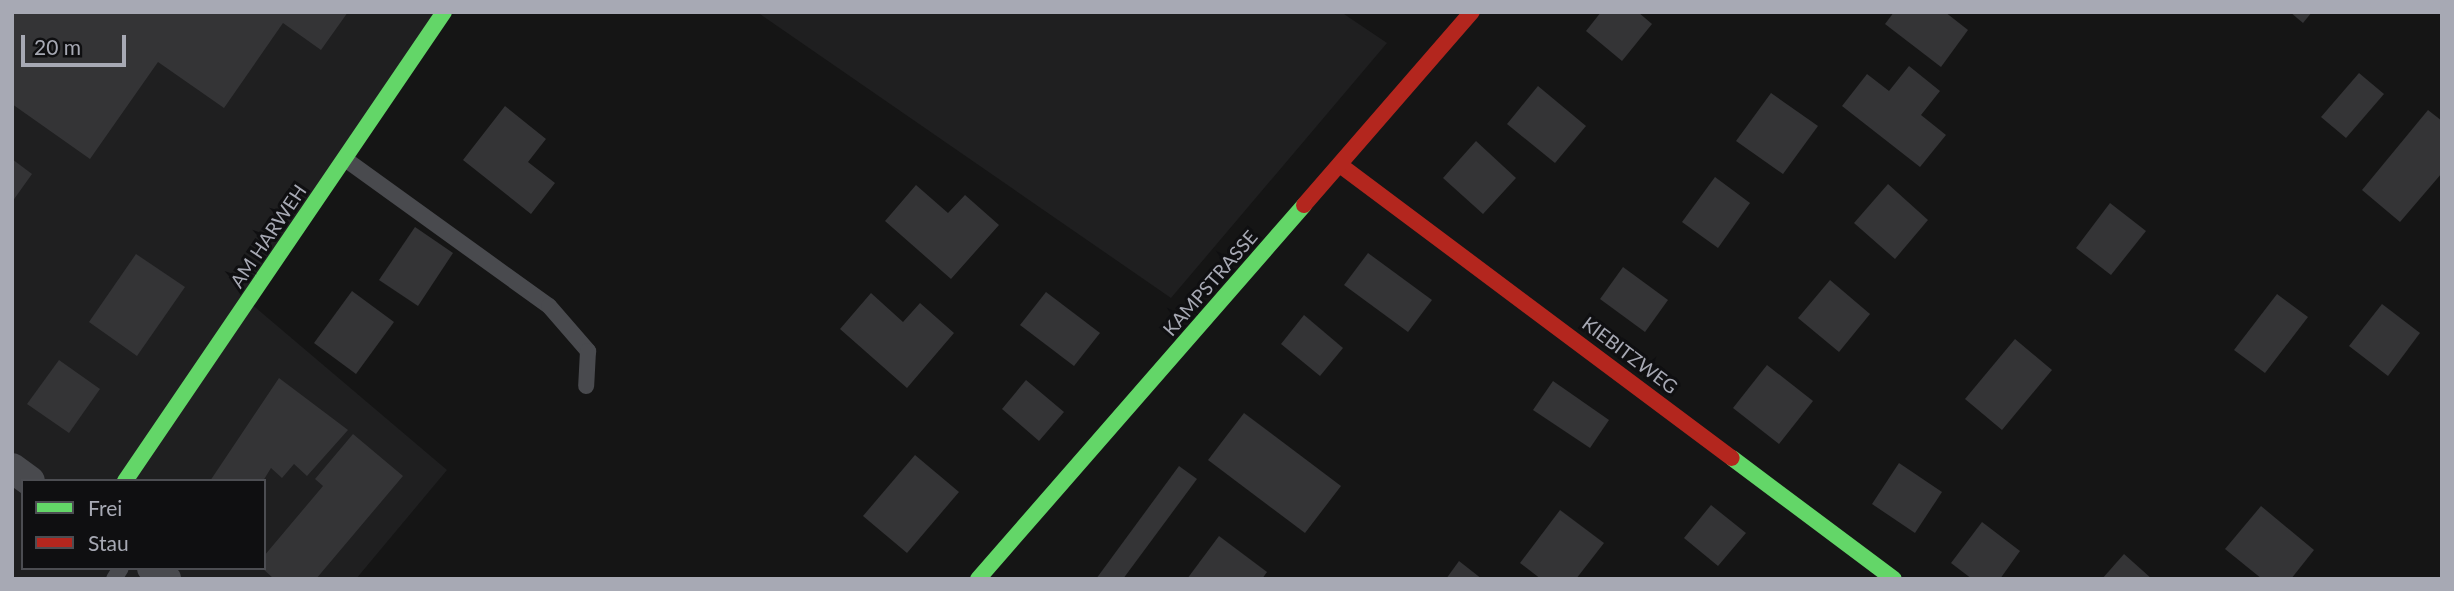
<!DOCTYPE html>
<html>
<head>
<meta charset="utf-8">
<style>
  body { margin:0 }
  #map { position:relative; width:2454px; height:591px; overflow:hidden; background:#151515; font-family:Lato,sans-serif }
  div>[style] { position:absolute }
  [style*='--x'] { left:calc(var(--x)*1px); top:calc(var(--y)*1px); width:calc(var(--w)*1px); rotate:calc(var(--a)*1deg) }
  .built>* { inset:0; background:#1f1f20 }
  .building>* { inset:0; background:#343436 }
  .lane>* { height:16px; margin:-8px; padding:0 8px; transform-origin:8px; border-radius:8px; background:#494a4e }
  .street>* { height:30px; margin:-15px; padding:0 15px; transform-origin:15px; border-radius:15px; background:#494a4e }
  .fast>* { height:16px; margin:-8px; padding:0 8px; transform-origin:8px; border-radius:8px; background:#63d668 }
  .jam>* { height:16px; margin:-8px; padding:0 8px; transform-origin:8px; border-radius:8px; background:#b3261e }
  span { translate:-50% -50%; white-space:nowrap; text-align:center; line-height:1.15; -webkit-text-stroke:6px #0f0f11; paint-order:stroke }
  .street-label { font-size:19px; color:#a7a9b4 }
  .frame { position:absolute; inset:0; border:14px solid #a7a9b4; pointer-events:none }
  .legend { position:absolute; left:21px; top:479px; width:245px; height:91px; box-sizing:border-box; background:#0f0f11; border:2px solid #4c4d52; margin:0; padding:9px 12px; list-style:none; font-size:21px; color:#a7a9b4 }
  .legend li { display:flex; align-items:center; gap:14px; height:35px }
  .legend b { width:35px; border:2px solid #4c4d52 }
  .scale { position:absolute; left:21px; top:35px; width:105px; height:32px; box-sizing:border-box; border:4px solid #a7a9b4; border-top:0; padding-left:9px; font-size:21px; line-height:24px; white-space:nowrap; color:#a7a9b4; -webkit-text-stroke:5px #0f0f11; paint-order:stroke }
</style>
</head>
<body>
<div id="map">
  <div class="built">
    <i style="clip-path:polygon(evenodd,12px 12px,444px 12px,249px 302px,447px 470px,356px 579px,12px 579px,12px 12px,23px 481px,264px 481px,264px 568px,23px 568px,23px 481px)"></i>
    <i style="clip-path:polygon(757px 12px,1341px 12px,1387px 43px,1171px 298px)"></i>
  </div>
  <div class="building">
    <i style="clip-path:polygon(12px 12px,348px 12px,321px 50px,283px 23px,224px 108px,158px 62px,90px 159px,12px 104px)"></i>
    <i style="clip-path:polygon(1601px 12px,1638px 12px,1652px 24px,1622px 61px,1586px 31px)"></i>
    <i style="clip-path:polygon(1894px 12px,1945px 12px,1968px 30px,1941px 67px,1885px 24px)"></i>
    <i style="clip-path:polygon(2290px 12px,2312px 12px,2303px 23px)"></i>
    <i style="clip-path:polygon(1909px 66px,1940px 91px,1921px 115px,1946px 135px,1920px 167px,1842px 106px,1867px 74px,1889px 91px)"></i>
    <i style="clip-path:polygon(2359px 73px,2384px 94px,2346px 138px,2321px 117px)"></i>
    <i style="clip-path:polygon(1538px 86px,1586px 126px,1555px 163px,1507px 124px)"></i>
    <i style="clip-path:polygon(1771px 93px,1818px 126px,1783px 174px,1736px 141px)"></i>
    <i style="clip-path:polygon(505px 106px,546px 139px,528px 162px,555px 183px,531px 214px,463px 160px)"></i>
    <i style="clip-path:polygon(2428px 110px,2442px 121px,2442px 173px,2400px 222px,2362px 190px)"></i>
    <i style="clip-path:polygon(1476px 141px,1516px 178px,1483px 214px,1443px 178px)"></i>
    <i style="clip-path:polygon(12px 159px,32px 174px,12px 202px)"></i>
    <i style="clip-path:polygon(1715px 177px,1750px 203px,1718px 248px,1682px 222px)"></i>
    <i style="clip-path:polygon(1888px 184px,1928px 220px,1895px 259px,1854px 223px)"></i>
    <i style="clip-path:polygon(916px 185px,948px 213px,965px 195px,999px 225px,951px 279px,885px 221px)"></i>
    <i style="clip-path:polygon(2110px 203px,2146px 231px,2111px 275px,2076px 248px)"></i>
    <i style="clip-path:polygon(415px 227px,453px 253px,418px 306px,379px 280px)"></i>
    <i style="clip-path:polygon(1368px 253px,1432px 300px,1408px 332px,1344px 285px)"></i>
    <i style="clip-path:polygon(136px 254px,185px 287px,137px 356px,89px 322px)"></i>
    <i style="clip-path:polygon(1623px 267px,1668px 300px,1645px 332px,1600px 299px)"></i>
    <i style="clip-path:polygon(1830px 280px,1870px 314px,1839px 352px,1798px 318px)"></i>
    <i style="clip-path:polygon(352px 291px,394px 322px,356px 374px,314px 343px)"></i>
    <i style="clip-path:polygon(1046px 292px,1100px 333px,1074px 366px,1020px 325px)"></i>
    <i style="clip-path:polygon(871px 293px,903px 322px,920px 303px,954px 333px,907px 388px,840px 329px)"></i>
    <i style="clip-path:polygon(2277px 294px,2308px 317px,2265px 373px,2234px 350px)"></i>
    <i style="clip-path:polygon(2382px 304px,2420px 333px,2388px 376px,2349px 346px)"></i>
    <i style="clip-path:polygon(1304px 315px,1343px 348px,1320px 376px,1281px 344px)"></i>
    <i style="clip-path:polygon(2015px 339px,2052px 370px,2002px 430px,1965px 399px)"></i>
    <i style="clip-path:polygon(59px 360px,100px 389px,69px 433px,27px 404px)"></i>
    <i style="clip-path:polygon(1767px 365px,1813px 401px,1779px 444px,1733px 408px)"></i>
    <i style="clip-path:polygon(279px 378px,348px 430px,307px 476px,294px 464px,282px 478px,271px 468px,263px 481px,210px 481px)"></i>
    <i style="clip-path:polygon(1026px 380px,1064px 412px,1039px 441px,1002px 409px)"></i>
    <i style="clip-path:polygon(1553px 381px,1609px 420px,1590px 448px,1533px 410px)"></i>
    <i style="clip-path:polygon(1244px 413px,1341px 486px,1305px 533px,1208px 460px)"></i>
    <i style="clip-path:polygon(353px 434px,403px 476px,316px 579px,274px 579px,262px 568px,264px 556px,323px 486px,315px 479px)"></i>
    <i style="clip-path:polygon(915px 455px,959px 492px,907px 553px,863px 516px)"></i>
    <i style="clip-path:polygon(1899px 463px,1942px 492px,1915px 533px,1872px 504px)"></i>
    <i style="clip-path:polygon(1179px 466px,1197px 479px,1123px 579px,1096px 579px)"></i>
    <i style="clip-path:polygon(1711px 505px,1746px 533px,1718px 566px,1684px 538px)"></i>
    <i style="clip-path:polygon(2261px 506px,2314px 550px,2291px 579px,2262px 579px,2225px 549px)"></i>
    <i style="clip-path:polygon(1560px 510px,1604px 543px,1576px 579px,1541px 579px,1520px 563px)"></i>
    <i style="clip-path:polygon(1982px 522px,2020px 551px,2000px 579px,1972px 579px,1951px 563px)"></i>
    <i style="clip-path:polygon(1219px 536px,1267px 572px,1262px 579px,1187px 579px)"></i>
    <i style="clip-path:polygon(2124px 554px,2152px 579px,2102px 579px)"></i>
    <i style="clip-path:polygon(1459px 561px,1482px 579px,1446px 579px)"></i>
  </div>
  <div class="lane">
    <i style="--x:345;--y:159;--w:251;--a:35.8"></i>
    <i style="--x:549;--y:306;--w:60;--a:49.1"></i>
    <i style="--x:588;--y:351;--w:35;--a:93"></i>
    <i style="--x:114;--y:579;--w:13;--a:-58"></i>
  </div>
  <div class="street">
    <i style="--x:12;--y:468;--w:22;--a:36"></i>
    <i style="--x:152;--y:568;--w:18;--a:38"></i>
  </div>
  <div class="fast">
    <i style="--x:1732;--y:458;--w:202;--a:36.8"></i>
    <i style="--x:125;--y:481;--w:567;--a:-55.78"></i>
    <i style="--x:978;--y:579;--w:496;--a:-48.9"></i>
  </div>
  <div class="jam">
    <i style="--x:1340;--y:165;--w:489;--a:36.8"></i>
    <i style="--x:1304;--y:205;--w:256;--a:-49"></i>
  </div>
  <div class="street-label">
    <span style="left:268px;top:236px;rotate:-56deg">AM HARWEH</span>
    <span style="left:1210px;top:283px;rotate:-49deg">KAMPSTRASSE</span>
    <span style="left:1630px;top:355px;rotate:37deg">KIEBITZWEG</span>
  </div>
  <div class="frame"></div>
  <ul class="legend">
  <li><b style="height:9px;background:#63d668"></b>Frei</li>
  <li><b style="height:9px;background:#b3261e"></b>Stau</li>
  </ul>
  <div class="scale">20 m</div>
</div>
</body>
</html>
